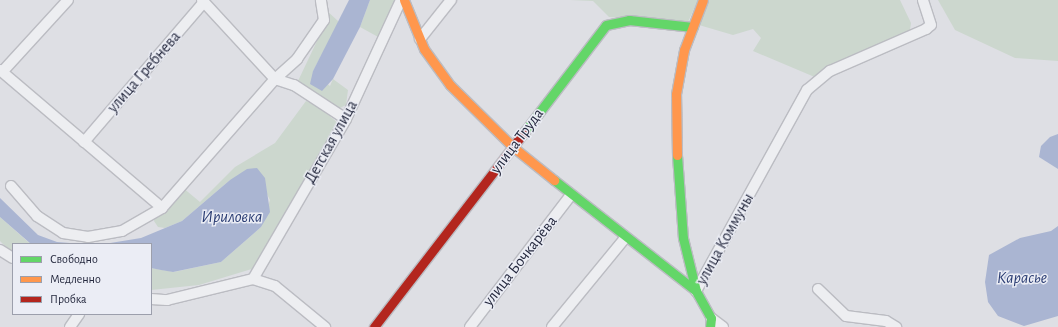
<!DOCTYPE html>
<html>
<head>
<meta charset="utf-8">
<style>
  body { margin:0 }
  #map { position:relative; width:1058px; height:327px; overflow:hidden; background:#dedfe4; font-family:"Alegreya Sans",sans-serif }
  div>[style] { position:absolute }
  [style*='--x'] { left:calc(var(--x)*1px); top:calc(var(--y)*1px); width:calc(var(--w)*1px); rotate:calc(var(--a)*1deg) }
  .green>* { inset:0; background:#ccd7ce }
  .water>* { inset:0; background:#aab5d2 }
  .roads { filter:drop-shadow(1px 0 #bbbcc2) drop-shadow(-1px 0 #bbbcc2) drop-shadow(0 1px #bbbcc2) drop-shadow(0 -1px #bbbcc2) }
  .street>* { height:10px; margin:-5px; padding:0 5px; transform-origin:5px; border-radius:5px; background:#edeef1 }
  .fast>* { height:9px; margin:-4.5px; padding:0 4.5px; transform-origin:4.5px; border-radius:4.5px; background:#63d668 }
  .slow>* { height:9px; margin:-4.5px; padding:0 4.5px; transform-origin:4.5px; border-radius:4.5px; background:#ff974d }
  .jam>* { height:9px; margin:-4.5px; padding:0 4.5px; transform-origin:4.5px; border-radius:4.5px; background:#b3261e }
  span { translate:-50% -50%; white-space:nowrap; text-align:center; line-height:1.15; -webkit-text-stroke:3px #ebedf5; paint-order:stroke }
  .street-label { font-size:16px; color:#25293e }
  .water-label { font-size:17px; color:#2c3e74; font-style:italic }
  .legend { position:absolute; left:12px; top:243px; width:140px; height:72px; box-sizing:border-box; background:#ebedf5; border:1px solid #9c9fac; margin:0; padding:5px 7px; list-style:none; font-size:12px; color:#25293e }
  .legend li { display:flex; align-items:center; gap:8px; height:20px }
  .legend b { width:20px; border:1px solid #9c9fac }
</style>
</head>
<body>
<div id="map">
  <div class="green">
    <i style="clip-path:polygon(370px 0,398px 0,380px 38px,360px 27px)"></i>
    <i style="clip-path:polygon(570px 0,698px 0,688px 22px,609px 17px,593px 1px)"></i>
    <i style="clip-path:polygon(708px 0,900px 0,911px 23px,910px 30px,817px 78px,753px 51px,761px 38px,753px 29px,733px 35px,699px 25px)"></i>
    <i style="clip-path:polygon(938px 0,1058px 0,1058px 61px,1015px 58px,955px 30px)"></i>
    <i style="clip-path:polygon(326px 10px,338px 21px,338px 25px,313px 71px,330px 86px,333px 79px,348px 90px,346px 105px,336px 110px,299px 85px,298px 81px,326px 22px)"></i>
    <i style="clip-path:polygon(306px 101px,318px 106px,339px 124px,255px 268px,199px 285px,151px 290px,151px 268px,174px 272px,221px 262px,261px 227px,270px 200px,265px 190px,265px 178px,230px 180px,182px 221px,165px 228px,158px 227px,154px 221px,155px 215px,182px 187px,200px 202px,235px 167px,275px 143px)"></i>
    <i style="clip-path:polygon(0 217px,27px 241px,31px 244px,13px 244px,13px 254px,0 241px)"></i>
  </div>
  <div class="water">
    <i style="clip-path:polygon(349px 0,370px 0,360px 27px,333px 79px,322px 91px,310px 84px,313px 71px)"></i>
    <i style="clip-path:polygon(1058px 134px,1058px 169px,1039px 157px,1041px 146px,1050px 137px)"></i>
    <i style="clip-path:polygon(257px 168px,265px 178px,270px 212px,261px 227px,221px 262px,173px 272px,161px 270px,151px 268px,151px 244px,104px 244px,141px 238px,182px 221px,230px 180px,247px 169px)"></i>
    <i style="clip-path:polygon(0 198px,38px 235px,57px 242px,83px 244px,31px 244px,0 217px)"></i>
    <i style="clip-path:polygon(1058px 226px,1058px 316px,1024px 326px,998px 316px,988px 302px,985px 282px,989px 255px,1020px 238px,1051px 231px)"></i>
  </div>
  <div class="roads">
    <div class="street">
      <i style="--x:202;--y:0;--w:108;--a:47.3"></i>
      <i style="--x:275;--y:79;--w:20;--a:18"></i>
      <i style="--x:294;--y:85;--w:62;--a:33.2"></i>
      <i style="--x:420;--y:39;--w:50;--a:-51.5"></i>
      <i style="--x:0;--y:70;--w:213;--a:40.4"></i>
      <i style="--x:3;--y:71;--w:96;--a:-47.5"></i>
      <i style="--x:84;--y:142;--w:184;--a:-49.4"></i>
      <i style="--x:11;--y:186;--w:40;--a:49"></i>
      <i style="--x:37;--y:216;--w:31;--a:33"></i>
      <i style="--x:63;--y:233;--w:25;--a:9"></i>
      <i style="--x:88;--y:237;--w:35;--a:-10"></i>
      <i style="--x:122;--y:231;--w:46;--a:-29.9"></i>
      <i style="--x:162;--y:208;--w:171;--a:-48.8"></i>
      <i style="--x:275;--y:79;--w:30;--a:-42"></i>
      <i style="--x:297;--y:59;--w:47;--a:-55.3"></i>
      <i style="--x:324;--y:20;--w:20;--a:-99"></i>
      <i style="--x:0;--y:250;--w:15;--a:32"></i>
      <i style="--x:253;--y:279;--w:185;--a:-59.8"></i>
      <i style="--x:346;--y:119;--w:131;--a:-65.2"></i>
      <i style="--x:818;--y:289;--w:39;--a:44"></i>
      <i style="--x:846;--y:316;--w:40;--a:7.1"></i>
      <i style="--x:886;--y:321;--w:12;--a:31"></i>
      <i style="--x:696;--y:291;--w:230;--a:-61.1"></i>
      <i style="--x:807;--y:90;--w:30;--a:-40"></i>
      <i style="--x:830;--y:71;--w:105;--a:-23.6"></i>
      <i style="--x:926;--y:29;--w:6;--a:-39"></i>
      <i style="--x:931;--y:25;--w:26;--a:-108"></i>
      <i style="--x:151;--y:299;--w:16;--a:4"></i>
      <i style="--x:167;--y:300;--w:89;--a:-13.7"></i>
      <i style="--x:253;--y:279;--w:23;--a:18"></i>
      <i style="--x:275;--y:286;--w:65;--a:39.4"></i>
      <i style="--x:711;--y:318;--w:15;--a:37"></i>
      <i style="--x:70;--y:327;--w:16;--a:-55"></i>
      <i style="--x:470;--y:327;--w:166;--a:-52.6"></i>
      <i style="--x:552;--y:327;--w:115;--a:-50.6"></i>
    </div>
    <div class="fast">
      <i style="--x:525;--y:131;--w:133;--a:-52.6"></i>
      <i style="--x:606;--y:25;--w:24;--a:-12"></i>
      <i style="--x:629;--y:20;--w:64;--a:6.2"></i>
      <i style="--x:677;--y:155;--w:83;--a:85.9"></i>
      <i style="--x:683;--y:238;--w:55;--a:76.2"></i>
      <i style="--x:696;--y:291;--w:31;--a:61"></i>
      <i style="--x:711;--y:318;--w:9;--a:96"></i>
      <i style="--x:554;--y:180;--w:180;--a:38"></i>
    </div>
    <div class="slow">
      <i style="--x:404;--y:0;--w:53;--a:67.8"></i>
      <i style="--x:424;--y:49;--w:44;--a:54.2"></i>
      <i style="--x:450;--y:85;--w:88;--a:44.5"></i>
      <i style="--x:513;--y:147;--w:53;--a:38.8"></i>
      <i style="--x:677;--y:155;--w:61;--a:-90.9"></i>
      <i style="--x:676;--y:94;--w:45;--a:-79.7"></i>
      <i style="--x:684;--y:50;--w:53;--a:-69.2"></i>
    </div>
    <div class="jam">
      <i style="--x:374;--y:327;--w:247;--a:-52.4"></i>
    </div>
  </div>
  <div class="street-label">
    <span style="left:144px;top:72px;rotate:-49deg">улица Гребнева</span>
    <span style="left:517px;top:141px;rotate:-53deg">улица Труда</span>
    <span style="left:331px;top:142px;rotate:-61deg">Детская улица</span>
    <span style="left:725px;top:239px;rotate:-61deg">улица Коммуны</span>
    <span style="left:520px;top:261px;rotate:-52deg">улица Бочкарёва</span>
  </div>
  <div class="water-label">
    <span style="left:232px;top:217px">Ириловка</span>
    <span style="left:1022px;top:278px">Карасье</span>
  </div>
  <ul class="legend">
  <li><b style="height:5px;background:#63d668"></b>Свободно</li>
  <li><b style="height:5px;background:#ff974d"></b>Медленно</li>
  <li><b style="height:5px;background:#b3261e"></b>Пробка</li>
  </ul>
</div>
</body>
</html>
